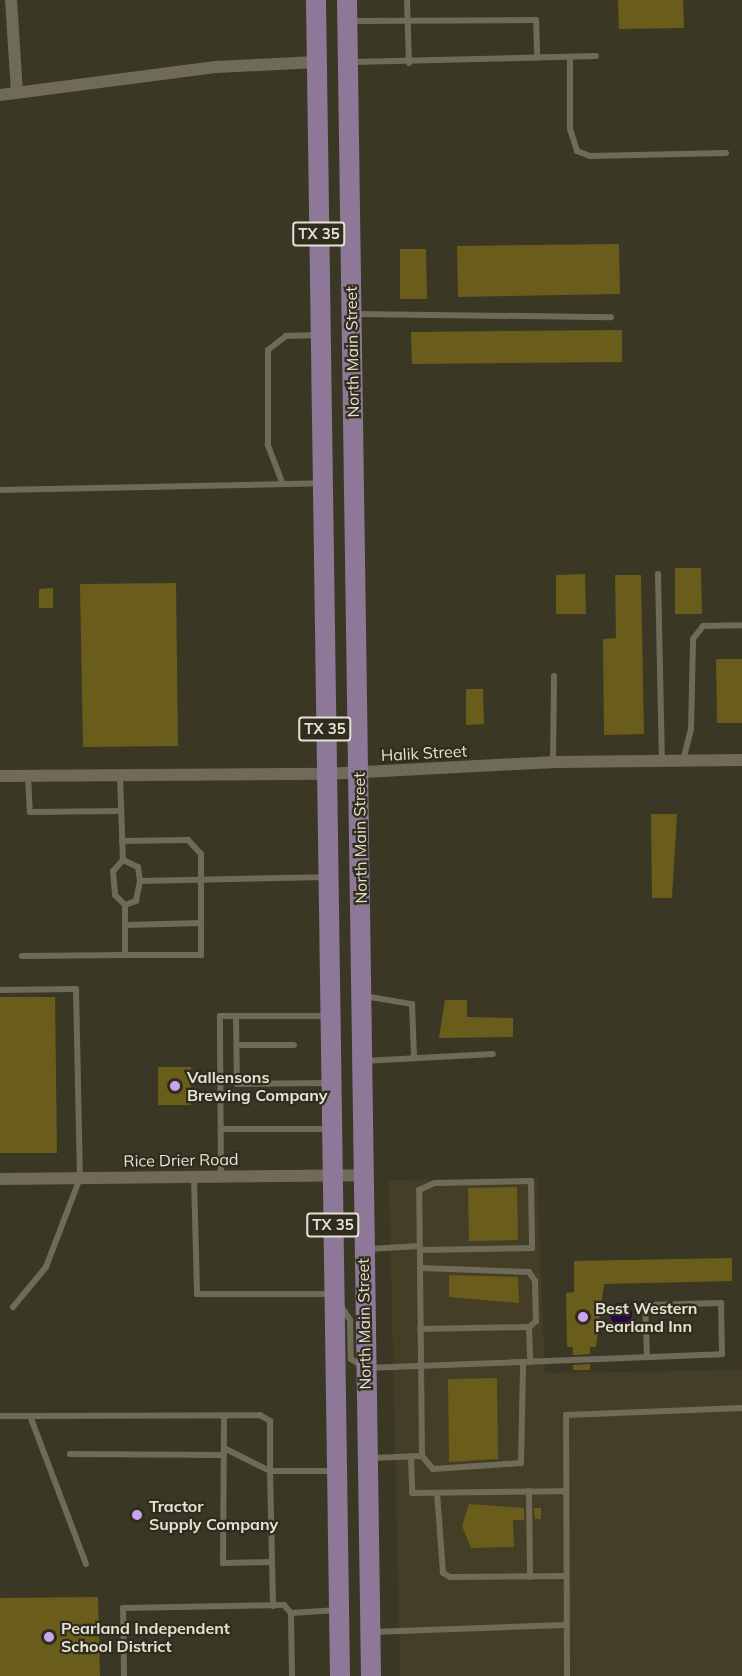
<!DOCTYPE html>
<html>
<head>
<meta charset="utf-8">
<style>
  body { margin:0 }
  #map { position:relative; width:742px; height:1676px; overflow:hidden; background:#3b3725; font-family:Mulish,sans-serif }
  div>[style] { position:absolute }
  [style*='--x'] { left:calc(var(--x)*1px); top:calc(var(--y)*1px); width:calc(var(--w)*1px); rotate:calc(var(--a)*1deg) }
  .built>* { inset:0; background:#433e25 }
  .water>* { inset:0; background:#290542 }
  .round { border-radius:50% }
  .building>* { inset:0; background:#6a5d1b }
  .lane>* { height:6px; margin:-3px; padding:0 3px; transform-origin:3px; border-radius:3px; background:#706b58 }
  .street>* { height:12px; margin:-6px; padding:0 6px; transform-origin:6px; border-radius:6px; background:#706b58 }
  .primary>* { height:20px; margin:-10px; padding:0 10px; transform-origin:10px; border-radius:10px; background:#8d7898 }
  .dots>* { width:16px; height:16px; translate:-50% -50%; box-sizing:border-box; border:3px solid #312d1c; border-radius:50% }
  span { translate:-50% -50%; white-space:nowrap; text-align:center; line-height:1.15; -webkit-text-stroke:4.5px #312d1c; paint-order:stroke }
  .shield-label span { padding:2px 4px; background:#312d1c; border:2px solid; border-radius:4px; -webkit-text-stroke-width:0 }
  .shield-label { font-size:15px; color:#e4e2d7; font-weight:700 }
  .street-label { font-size:16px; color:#e4e2d7 }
  .poi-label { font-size:16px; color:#e4e2d7; font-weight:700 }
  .left { translate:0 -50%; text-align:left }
</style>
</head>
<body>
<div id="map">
  <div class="built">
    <i style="clip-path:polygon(537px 1178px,545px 1373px,742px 1370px,742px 1676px,400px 1676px,389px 1180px)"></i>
  </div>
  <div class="water">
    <i class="round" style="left:610px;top:1303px;width:22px;height:22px"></i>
  </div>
  <div class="building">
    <i style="clip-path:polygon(618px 0,683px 0,684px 28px,619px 29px)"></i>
    <i style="clip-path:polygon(619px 244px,620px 294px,458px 297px,457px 246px)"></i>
    <i style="clip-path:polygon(400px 249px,426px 249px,427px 299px,400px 299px)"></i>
    <i style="clip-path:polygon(622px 330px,622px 362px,412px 364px,411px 332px)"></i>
    <i style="clip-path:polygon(675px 568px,701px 568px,702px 614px,675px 614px)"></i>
    <i style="clip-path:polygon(585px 574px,586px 614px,556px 614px,556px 575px)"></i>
    <i style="clip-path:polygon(615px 575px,641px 575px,644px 734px,604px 735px,603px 639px,616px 638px)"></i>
    <i style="clip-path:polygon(176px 583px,178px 746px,83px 747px,80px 584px)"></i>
    <i style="clip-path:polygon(53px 588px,53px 608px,39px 608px,39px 589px)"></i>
    <i style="clip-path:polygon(716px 659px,742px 659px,742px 723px,717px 723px)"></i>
    <i style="clip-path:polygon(466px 689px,483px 689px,484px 724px,466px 725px)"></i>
    <i style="clip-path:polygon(651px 814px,677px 814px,672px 898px,652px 898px)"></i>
    <i style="clip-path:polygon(0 997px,55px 997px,57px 1153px,0 1153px)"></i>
    <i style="clip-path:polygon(445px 1000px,467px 1000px,467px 1017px,513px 1018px,513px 1037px,439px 1038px)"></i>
    <i style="clip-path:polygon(158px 1067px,191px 1067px,191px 1105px,158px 1105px)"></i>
    <i style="clip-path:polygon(517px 1187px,518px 1240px,469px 1241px,468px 1188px)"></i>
    <i style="clip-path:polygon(732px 1258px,732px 1281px,604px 1284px,596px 1347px,590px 1347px,590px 1354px,573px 1355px,573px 1347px,567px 1347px,566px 1293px,574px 1292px,574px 1261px)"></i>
    <i style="clip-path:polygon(449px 1275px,518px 1277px,519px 1303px,449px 1297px)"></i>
    <i style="clip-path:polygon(590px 1364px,590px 1370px,573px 1370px,573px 1365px)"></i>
    <i style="clip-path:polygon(497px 1378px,498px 1459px,449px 1462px,448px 1379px)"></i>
    <i style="clip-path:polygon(469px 1504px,524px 1508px,524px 1520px,513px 1520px,514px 1547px,471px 1548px,462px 1526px)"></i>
    <i style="clip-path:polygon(534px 1508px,541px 1508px,541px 1519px,535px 1519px)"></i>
    <i style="clip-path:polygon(98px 1597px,100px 1676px,0 1676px,0 1598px)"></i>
  </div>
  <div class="lane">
    <i style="--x:407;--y:0;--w:63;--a:88.2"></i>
    <i style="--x:351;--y:21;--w:185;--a:-0.3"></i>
    <i style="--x:536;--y:20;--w:38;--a:88"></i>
    <i style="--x:570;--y:57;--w:72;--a:90"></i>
    <i style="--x:570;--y:129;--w:23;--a:72"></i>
    <i style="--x:577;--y:151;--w:14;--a:21"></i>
    <i style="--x:590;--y:156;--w:136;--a:-1.3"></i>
    <i style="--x:352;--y:62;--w:244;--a:-1.4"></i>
    <i style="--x:355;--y:314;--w:256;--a:0.7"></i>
    <i style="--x:282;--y:482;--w:40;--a:-111"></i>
    <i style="--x:268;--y:445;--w:95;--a:-90"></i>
    <i style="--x:268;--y:350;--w:23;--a:-38"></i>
    <i style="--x:286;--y:336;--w:32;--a:-2"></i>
    <i style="--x:0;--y:490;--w:321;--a:-1.2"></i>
    <i style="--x:658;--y:574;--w:186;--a:88.8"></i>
    <i style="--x:683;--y:761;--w:32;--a:-76"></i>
    <i style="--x:691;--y:730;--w:91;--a:-88.7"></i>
    <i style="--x:693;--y:639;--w:16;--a:-52"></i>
    <i style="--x:703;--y:626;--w:39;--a:-1"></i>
    <i style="--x:553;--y:762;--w:86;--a:-89.3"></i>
    <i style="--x:120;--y:775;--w:85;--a:88"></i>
    <i style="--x:123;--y:860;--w:15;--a:132"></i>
    <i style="--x:113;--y:871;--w:24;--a:85"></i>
    <i style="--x:115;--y:895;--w:14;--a:45"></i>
    <i style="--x:125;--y:905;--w:12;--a:-20"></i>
    <i style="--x:136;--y:901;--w:20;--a:-79"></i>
    <i style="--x:140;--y:881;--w:14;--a:-98"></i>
    <i style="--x:138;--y:867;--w:17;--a:-155"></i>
    <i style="--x:28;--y:776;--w:36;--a:87"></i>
    <i style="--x:30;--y:812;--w:91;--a:-0.6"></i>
    <i style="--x:122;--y:841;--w:66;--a:-0.9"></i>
    <i style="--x:188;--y:840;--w:19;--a:47"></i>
    <i style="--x:201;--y:854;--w:69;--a:90"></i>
    <i style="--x:201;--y:923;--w:76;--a:178.5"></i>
    <i style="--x:140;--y:881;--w:185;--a:-1.2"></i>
    <i style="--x:125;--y:955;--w:76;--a:0"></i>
    <i style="--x:201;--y:955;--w:32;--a:-90"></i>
    <i style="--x:22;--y:956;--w:103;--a:-0.6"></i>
    <i style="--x:125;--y:955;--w:50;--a:-90"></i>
    <i style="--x:0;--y:990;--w:76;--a:-0.8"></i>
    <i style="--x:76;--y:989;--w:189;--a:88.8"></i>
    <i style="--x:80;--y:1178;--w:95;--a:110.9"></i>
    <i style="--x:46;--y:1267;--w:52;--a:129.5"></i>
    <i style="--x:364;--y:996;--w:49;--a:9.5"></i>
    <i style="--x:412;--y:1004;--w:52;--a:87.8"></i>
    <i style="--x:236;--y:1016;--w:68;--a:89.2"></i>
    <i style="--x:237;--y:1084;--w:90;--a:-0.6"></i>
    <i style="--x:237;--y:1045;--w:57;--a:0"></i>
    <i style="--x:364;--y:1061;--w:129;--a:-3.1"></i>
    <i style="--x:221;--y:1129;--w:107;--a:0"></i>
    <i style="--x:221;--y:1176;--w:160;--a:-90.4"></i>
    <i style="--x:220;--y:1016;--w:106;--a:0"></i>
    <i style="--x:194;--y:1177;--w:117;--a:88.5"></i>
    <i style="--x:197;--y:1294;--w:136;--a:0"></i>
    <i style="--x:369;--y:1249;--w:50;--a:-3.4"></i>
    <i style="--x:420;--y:1268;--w:109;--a:2.1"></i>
    <i style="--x:529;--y:1272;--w:11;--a:56"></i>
    <i style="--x:535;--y:1281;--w:40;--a:88.6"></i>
    <i style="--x:536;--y:1321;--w:9;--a:139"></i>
    <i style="--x:529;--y:1327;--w:109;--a:178.9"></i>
    <i style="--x:340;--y:1304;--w:19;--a:58"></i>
    <i style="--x:350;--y:1320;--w:39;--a:89"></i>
    <i style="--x:351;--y:1359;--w:17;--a:33"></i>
    <i style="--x:365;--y:1368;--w:357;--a:-2.2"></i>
    <i style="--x:722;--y:1354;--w:51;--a:-91.1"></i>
    <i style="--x:721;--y:1303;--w:76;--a:178.5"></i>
    <i style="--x:645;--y:1305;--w:50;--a:87.7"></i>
    <i style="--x:529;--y:1327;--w:35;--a:88"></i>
    <i style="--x:0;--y:1416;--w:30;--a:0"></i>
    <i style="--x:224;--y:1448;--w:51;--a:26.6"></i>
    <i style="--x:270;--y:1471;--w:91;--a:88.7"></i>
    <i style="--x:272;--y:1562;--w:49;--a:178.8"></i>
    <i style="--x:223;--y:1563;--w:148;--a:-89.6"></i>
    <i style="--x:70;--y:1454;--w:154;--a:0.4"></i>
    <i style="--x:411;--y:1456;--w:37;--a:88"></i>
    <i style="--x:412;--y:1493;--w:153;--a:-0.7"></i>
    <i style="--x:422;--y:1456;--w:17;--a:50"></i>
    <i style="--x:433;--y:1469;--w:88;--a:-3.9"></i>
    <i style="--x:521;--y:1463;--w:99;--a:-88.8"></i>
    <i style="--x:371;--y:1458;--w:51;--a:-2.2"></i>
    <i style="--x:422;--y:1456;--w:266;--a:-90.6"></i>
    <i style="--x:419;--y:1190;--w:17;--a:-24"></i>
    <i style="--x:435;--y:1183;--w:96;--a:-1.2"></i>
    <i style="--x:531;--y:1181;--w:67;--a:89.1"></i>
    <i style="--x:532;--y:1248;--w:112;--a:179"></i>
    <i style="--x:529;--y:1491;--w:86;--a:89.3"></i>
    <i style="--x:437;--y:1493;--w:80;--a:85.7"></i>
    <i style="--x:443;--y:1573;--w:8;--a:30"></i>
    <i style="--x:450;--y:1577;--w:116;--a:-0.5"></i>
    <i style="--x:272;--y:1562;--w:44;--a:88.7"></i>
    <i style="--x:86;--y:1564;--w:158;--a:-110.7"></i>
    <i style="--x:30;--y:1416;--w:230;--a:-0.2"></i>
    <i style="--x:260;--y:1415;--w:12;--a:31"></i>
    <i style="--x:270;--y:1421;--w:50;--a:90"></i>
    <i style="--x:270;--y:1471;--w:63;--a:0"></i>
    <i style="--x:291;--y:1613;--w:47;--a:-3.7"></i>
    <i style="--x:372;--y:1632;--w:194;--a:-2.1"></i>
    <i style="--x:124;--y:1676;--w:68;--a:-90.8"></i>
    <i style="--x:123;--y:1608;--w:161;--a:-1.1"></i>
    <i style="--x:284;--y:1605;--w:11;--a:49"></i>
    <i style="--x:291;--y:1613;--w:63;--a:89.1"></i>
    <i style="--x:567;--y:1676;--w:261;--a:-90.2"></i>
    <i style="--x:566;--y:1415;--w:176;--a:-2.3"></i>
  </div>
  <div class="street">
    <i style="--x:11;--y:0;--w:93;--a:86.3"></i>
    <i style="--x:0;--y:95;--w:219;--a:-7.4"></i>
    <i style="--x:217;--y:67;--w:100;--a:-2.9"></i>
    <i style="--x:0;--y:776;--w:326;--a:-0.4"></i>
    <i style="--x:326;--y:774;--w:230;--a:-3"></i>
    <i style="--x:556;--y:762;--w:186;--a:-0.6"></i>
    <i style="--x:0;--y:1179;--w:363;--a:-0.6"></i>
  </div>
  <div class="primary">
    <i style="--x:316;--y:0;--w:1676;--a:89.18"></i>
    <i style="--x:347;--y:0;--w:1676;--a:89.18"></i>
  </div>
  <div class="dots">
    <i style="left:175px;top:1086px;background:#c9a5ee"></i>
    <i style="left:583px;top:1317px;background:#c9a5ee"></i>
    <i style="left:137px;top:1515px;background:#c9a5ee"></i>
    <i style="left:49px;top:1637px;background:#c9a5ee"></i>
  </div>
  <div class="shield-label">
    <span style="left:319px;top:234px">TX 35</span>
    <span style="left:325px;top:729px">TX 35</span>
    <span style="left:333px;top:1225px">TX 35</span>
  </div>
  <div class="street-label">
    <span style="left:352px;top:352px;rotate:-91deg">North Main Street</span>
    <span style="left:424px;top:753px;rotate:-3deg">Halik Street</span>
    <span style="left:360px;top:838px;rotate:-91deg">North Main Street</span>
    <span style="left:181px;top:1160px;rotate:-1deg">Rice Drier Road</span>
    <span style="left:364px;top:1324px;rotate:-91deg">North Main Street</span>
  </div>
  <div class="poi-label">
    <span class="left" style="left:187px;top:1086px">Vallensons<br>Brewing Company</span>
    <span class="left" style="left:595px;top:1317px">Best Western<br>Pearland Inn</span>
    <span class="left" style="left:149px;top:1515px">Tractor<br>Supply Company</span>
    <span class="left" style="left:61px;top:1637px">Pearland Independent<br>School District</span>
  </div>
</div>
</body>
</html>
